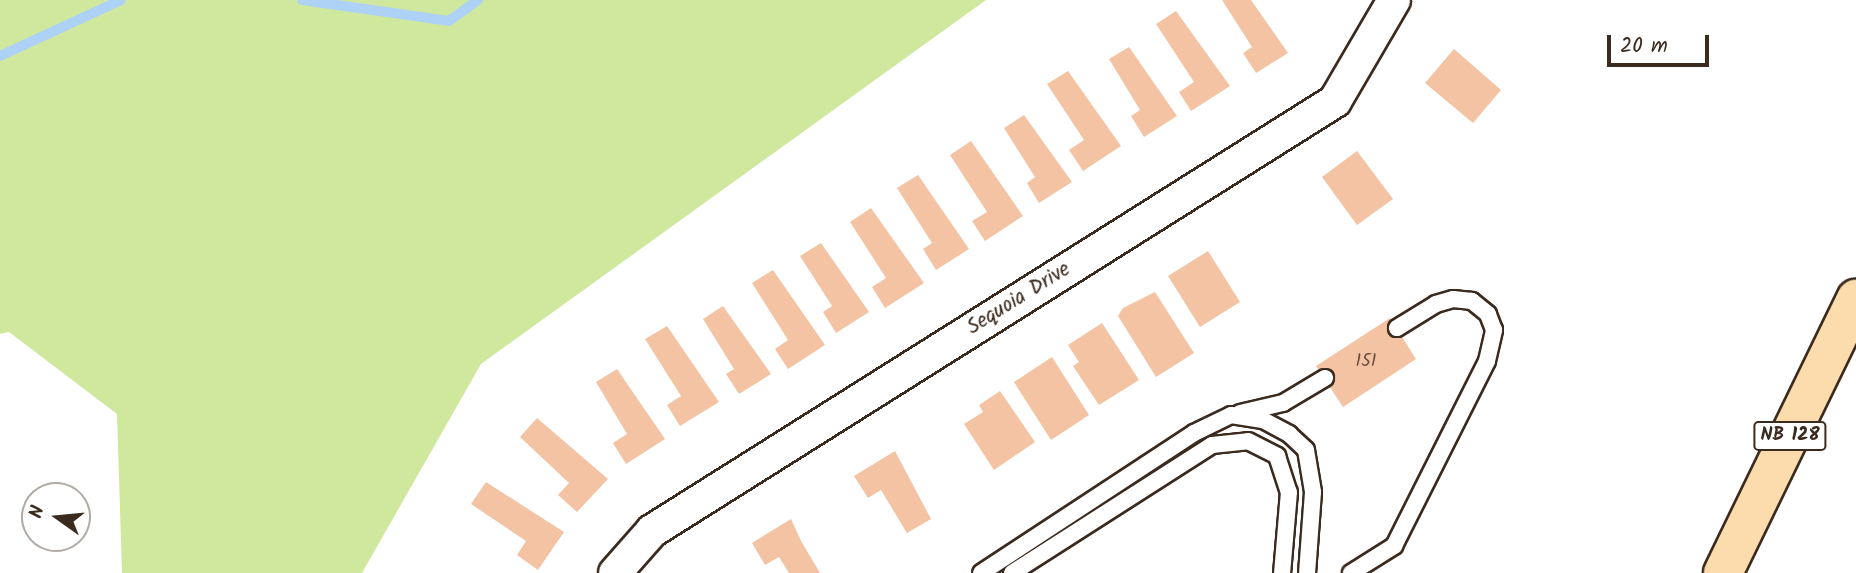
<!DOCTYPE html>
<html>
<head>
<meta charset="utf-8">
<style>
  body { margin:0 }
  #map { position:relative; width:1856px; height:573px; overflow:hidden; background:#fff; font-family:Kalam,sans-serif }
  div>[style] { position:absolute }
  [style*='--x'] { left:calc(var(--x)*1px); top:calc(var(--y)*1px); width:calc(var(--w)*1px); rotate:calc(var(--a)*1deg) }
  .green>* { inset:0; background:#cfe89e }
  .stream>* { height:10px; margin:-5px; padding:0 5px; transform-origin:5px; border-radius:5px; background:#add2f6 }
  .building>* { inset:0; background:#f3c3a3 }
  .roads { filter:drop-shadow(2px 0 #3b2a1e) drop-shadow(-2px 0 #3b2a1e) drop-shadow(0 2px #3b2a1e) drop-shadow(0 -2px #3b2a1e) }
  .service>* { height:16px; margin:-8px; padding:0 8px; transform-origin:8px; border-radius:8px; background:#fff }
  .minor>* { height:32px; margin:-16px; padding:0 16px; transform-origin:16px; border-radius:16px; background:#fff }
  .primary>* { height:38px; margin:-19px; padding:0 19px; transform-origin:19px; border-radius:19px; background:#fcdcac }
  span { translate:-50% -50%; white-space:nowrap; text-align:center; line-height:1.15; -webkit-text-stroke:7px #fff; paint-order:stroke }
  .number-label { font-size:18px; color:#69503f }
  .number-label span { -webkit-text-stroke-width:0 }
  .shield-label span { padding:2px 5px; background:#fff; border:2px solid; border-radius:5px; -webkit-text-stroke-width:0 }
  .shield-label { font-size:19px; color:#3b2a1e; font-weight:700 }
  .street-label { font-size:21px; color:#3b2a1e }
  .north { position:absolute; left:21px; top:482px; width:70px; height:70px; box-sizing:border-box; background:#fff; border:2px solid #b1aaa5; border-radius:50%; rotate:285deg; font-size:19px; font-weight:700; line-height:28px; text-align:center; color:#3b2a1e }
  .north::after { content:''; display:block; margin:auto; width:24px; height:32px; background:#3b2a1e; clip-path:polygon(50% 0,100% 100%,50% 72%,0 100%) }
  .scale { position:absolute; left:1607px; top:35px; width:102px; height:32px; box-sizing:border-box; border:4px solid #3b2a1e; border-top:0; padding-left:9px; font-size:21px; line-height:24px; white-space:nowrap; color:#3b2a1e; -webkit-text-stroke:5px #fff; paint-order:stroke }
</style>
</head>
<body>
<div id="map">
  <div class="green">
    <i style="clip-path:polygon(0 0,986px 0,481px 364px,362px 573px,122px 573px,117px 414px,9px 332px,0 334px)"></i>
  </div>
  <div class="stream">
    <i style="--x:302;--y:0;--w:148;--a:8.1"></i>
    <i style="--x:449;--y:21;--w:36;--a:-36"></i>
    <i style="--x:0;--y:56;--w:133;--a:-24.8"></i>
  </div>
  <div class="building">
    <i style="clip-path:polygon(1222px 0,1251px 0,1288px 53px,1256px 73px,1243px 53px,1252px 47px)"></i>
    <i style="clip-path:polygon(1176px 11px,1230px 86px,1191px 111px,1179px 92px,1194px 82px,1156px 24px)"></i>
    <i style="clip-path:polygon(1129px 47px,1177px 116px,1144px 137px,1131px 116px,1140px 110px,1109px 59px)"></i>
    <i style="clip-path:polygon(1454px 49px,1501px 90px,1473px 123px,1425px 83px)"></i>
    <i style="clip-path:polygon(1068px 71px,1121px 146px,1083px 171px,1069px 150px,1084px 140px,1047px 84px)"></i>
    <i style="clip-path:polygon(1024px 115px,1072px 182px,1039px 203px,1027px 183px,1035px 177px,1004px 128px)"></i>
    <i style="clip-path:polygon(971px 141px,1023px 216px,985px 241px,972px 221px,987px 212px,950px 155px)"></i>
    <i style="clip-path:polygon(1357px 151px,1393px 199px,1357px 225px,1322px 177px)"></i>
    <i style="clip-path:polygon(918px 175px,969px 249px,936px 270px,923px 249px,932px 243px,897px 188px)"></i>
    <i style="clip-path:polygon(871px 208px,924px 283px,885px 308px,872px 287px,886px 278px,850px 222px)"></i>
    <i style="clip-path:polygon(821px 243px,869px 312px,836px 333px,823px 312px,832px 306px,800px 256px)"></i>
    <i style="clip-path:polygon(1208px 251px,1240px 302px,1200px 327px,1168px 276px)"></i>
    <i style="clip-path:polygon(773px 270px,825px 345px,788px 369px,775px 349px,788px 340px,752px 283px)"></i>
    <i style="clip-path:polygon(1155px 292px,1194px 353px,1156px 377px,1118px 316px,1123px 308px)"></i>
    <i style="clip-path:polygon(723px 306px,771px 374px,739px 394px,726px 374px,734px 369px,703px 319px)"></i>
    <i style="clip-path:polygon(1390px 318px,1416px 359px,1343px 407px,1316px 366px)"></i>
    <i style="clip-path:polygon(1102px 323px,1139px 380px,1099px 405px,1073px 366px,1079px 362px,1068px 345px)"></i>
    <i style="clip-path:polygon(667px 326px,719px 402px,680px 426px,667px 405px,681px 396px,645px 339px)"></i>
    <i style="clip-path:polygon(1052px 357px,1089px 415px,1051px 440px,1014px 382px)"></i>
    <i style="clip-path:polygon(617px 369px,665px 439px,626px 464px,613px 443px,627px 434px,596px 382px)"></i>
    <i style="clip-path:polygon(1000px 391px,1035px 442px,994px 470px,964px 424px,983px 412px,979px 405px)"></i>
    <i style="clip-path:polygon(537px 418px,608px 479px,577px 512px,558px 495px,569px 483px,520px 437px)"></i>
    <i style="clip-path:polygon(895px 451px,931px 519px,907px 533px,881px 490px,868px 498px,854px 476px)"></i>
    <i style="clip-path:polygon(486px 482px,564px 532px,538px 570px,517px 555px,526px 541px,471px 504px)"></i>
    <i style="clip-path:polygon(791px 519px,801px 541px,820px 573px,789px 573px,779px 557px,765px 565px,752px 543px)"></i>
  </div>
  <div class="roads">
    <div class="service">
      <i style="--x:1240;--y:413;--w:44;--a:-13.1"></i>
      <i style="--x:1283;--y:403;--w:49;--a:-30.8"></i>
      <i style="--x:981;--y:573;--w:255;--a:-33.3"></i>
      <i style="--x:1194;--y:433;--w:41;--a:-25.9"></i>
      <i style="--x:1231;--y:415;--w:32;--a:9"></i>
      <i style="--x:1263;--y:420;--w:30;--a:28"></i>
      <i style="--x:1289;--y:434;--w:23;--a:43"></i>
      <i style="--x:1306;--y:450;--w:43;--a:80.5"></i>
      <i style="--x:1313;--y:492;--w:81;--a:94.2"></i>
      <i style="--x:1012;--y:573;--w:237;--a:-32.6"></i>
      <i style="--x:1212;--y:445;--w:36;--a:-6"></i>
      <i style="--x:1248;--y:441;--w:33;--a:27"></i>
      <i style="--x:1277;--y:456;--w:38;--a:72"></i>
      <i style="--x:1289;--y:492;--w:81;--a:94.9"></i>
      <i style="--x:1351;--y:573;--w:51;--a:-32.1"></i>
      <i style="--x:1394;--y:546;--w:207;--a:-63.3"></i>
      <i style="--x:1487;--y:361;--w:32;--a:-77"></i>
      <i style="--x:1494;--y:330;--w:17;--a:-111"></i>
      <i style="--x:1488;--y:314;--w:21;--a:-141"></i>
      <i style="--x:1472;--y:301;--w:19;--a:-174"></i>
      <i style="--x:1453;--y:299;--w:18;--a:164"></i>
      <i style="--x:1436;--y:304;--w:46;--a:148.4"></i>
    </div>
    <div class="minor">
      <i style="--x:615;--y:573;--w:56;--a:-48.6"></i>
      <i style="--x:652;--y:531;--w:807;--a:-32.19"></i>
      <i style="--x:1335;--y:101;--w:117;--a:-59.7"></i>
    </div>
    <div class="primary">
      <i style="--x:1723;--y:573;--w:305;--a:-64.1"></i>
    </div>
  </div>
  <div class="number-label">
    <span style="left:1366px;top:362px">151</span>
  </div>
  <div class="shield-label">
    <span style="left:1790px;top:436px">NB 128</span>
  </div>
  <div class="street-label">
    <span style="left:1019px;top:299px;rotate:-32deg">Sequoia Drive</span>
  </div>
  <div class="north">N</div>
  <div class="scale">20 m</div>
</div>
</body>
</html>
